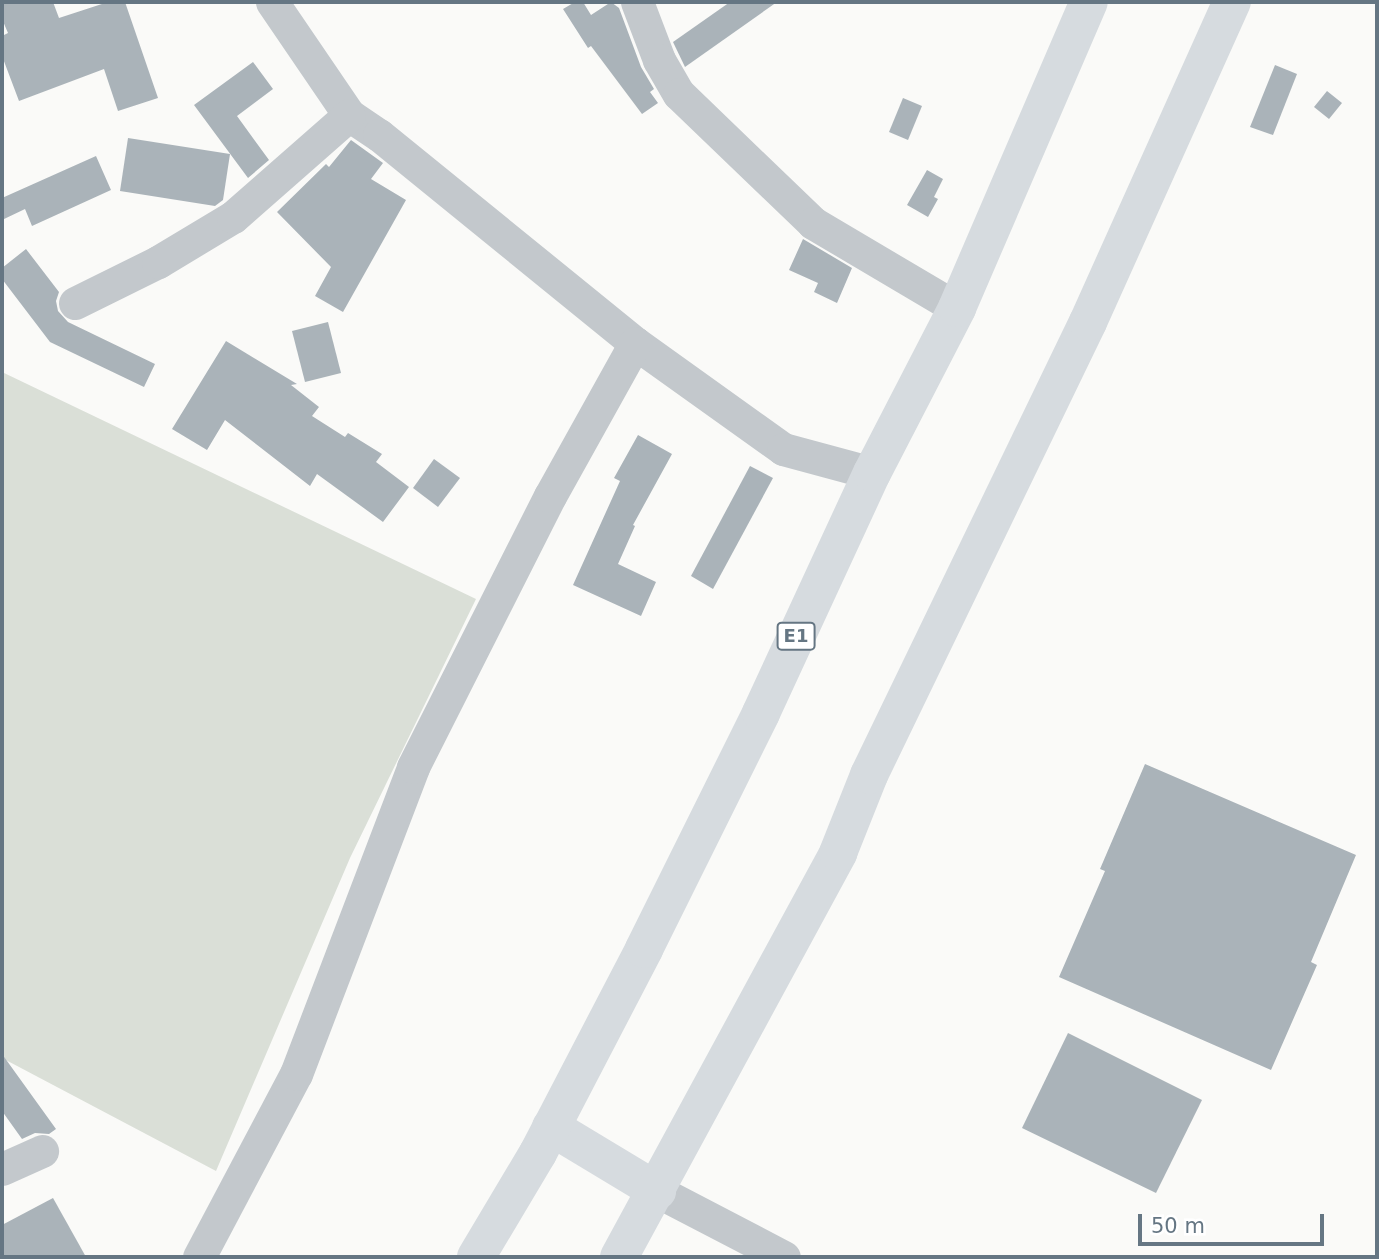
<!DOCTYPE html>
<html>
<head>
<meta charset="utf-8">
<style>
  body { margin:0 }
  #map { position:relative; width:1379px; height:1259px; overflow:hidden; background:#fafaf8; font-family:"DejaVu Sans",sans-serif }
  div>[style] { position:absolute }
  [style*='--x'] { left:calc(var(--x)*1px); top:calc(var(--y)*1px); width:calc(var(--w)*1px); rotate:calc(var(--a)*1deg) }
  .green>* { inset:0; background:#dadfd7 }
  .building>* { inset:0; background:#aab3b9 }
  .minor>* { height:33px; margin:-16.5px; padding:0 16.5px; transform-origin:16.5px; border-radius:16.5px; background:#c3c8cc }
  .highway>* { height:38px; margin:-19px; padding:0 19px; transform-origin:19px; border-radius:19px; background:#d6dbdf }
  span { translate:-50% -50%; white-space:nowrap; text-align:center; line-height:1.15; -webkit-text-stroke:7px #fff; paint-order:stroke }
  .shield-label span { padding:2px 5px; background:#fff; border:2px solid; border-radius:5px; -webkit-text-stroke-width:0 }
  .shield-label { font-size:18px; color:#657683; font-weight:700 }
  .frame { position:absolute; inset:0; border:4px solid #657683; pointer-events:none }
  .scale { position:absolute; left:1138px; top:1214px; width:186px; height:32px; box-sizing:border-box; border:4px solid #657683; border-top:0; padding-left:9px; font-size:21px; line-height:24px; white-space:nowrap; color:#657683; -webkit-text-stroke:5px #fff; paint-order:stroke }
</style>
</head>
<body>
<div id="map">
  <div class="green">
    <i style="clip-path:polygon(2px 372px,476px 599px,350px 858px,216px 1171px,2px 1058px)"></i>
  </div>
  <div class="building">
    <i style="clip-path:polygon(2px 2px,53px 2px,59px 18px,108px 2px,125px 2px,158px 98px,118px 111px,104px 69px,19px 101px,2px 56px,2px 36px,8px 33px,2px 19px)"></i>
    <i style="clip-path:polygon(575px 2px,583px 2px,591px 15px,611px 2px,619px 8px,641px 67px,654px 89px,650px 92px,658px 103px,642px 114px,591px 46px,588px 48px,563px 9px)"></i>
    <i style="clip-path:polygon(730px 2px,777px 2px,685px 67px,673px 42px)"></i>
    <i style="clip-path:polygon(253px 62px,273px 89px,237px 116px,269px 160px,248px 178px,194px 105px)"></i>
    <i style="clip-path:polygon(1275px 65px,1297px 74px,1273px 135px,1250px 127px)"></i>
    <i style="clip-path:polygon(1327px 91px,1342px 103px,1329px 119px,1314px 107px)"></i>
    <i style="clip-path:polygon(903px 98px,922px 106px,908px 140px,889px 132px)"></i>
    <i style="clip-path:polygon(128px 138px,230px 154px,223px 200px,215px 206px,120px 191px)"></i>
    <i style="clip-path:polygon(351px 140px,383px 163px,371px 179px,406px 200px,343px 312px,315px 296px,331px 267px,277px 212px,326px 164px,329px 167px)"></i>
    <i style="clip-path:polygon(96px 156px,111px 190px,32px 226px,25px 209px,2px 220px,2px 198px)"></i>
    <i style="clip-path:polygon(927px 170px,943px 179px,934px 197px,938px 199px,928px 217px,907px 205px)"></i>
    <i style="clip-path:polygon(803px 239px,852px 268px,837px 303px,814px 292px,818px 283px,789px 270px)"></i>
    <i style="clip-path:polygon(26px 249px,59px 292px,56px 301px,58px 311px,68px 322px,155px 364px,144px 387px,50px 342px,2px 279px,2px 268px)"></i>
    <i style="clip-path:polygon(328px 322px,341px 373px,305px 382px,292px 331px)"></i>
    <i style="clip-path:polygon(226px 341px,297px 384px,291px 385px,319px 407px,312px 416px,345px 437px,348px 433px,382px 454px,376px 462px,409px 487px,383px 522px,317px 474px,310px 486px,225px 420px,207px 450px,172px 429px)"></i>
    <i style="clip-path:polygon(638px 435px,672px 454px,633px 525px,635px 526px,618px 564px,656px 582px,641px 616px,573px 585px,620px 481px,614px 478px)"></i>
    <i style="clip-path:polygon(434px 459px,460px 478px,438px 507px,413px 488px)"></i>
    <i style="clip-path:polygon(750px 466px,773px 478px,713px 589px,691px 576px)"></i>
    <i style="clip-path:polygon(1145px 764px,1356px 855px,1311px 962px,1317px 965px,1271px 1070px,1059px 977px,1105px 871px,1100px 869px)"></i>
    <i style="clip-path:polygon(1068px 1033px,1202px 1100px,1156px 1193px,1022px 1128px)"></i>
    <i style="clip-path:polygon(2px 1054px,56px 1129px,49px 1134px,35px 1133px,22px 1139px,2px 1111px)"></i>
    <i style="clip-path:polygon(53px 1198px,86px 1257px,2px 1257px,2px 1225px)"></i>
  </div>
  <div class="minor">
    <i style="--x:272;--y:2;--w:137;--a:55.7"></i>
    <i style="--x:349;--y:115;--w:36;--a:34"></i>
    <i style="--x:379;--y:135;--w:330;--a:39.1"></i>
    <i style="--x:635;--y:343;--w:182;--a:35.6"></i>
    <i style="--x:783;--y:449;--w:92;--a:15.1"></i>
    <i style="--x:637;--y:2;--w:62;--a:69.2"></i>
    <i style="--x:659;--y:60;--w:39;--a:60"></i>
    <i style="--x:679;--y:94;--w:186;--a:43.9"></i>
    <i style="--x:813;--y:223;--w:167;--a:30.6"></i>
    <i style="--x:75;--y:303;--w:93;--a:-26.3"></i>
    <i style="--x:158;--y:262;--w:87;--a:-31"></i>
    <i style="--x:233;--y:217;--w:154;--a:-41.3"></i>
    <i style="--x:2;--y:1169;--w:44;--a:-24.2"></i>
    <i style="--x:657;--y:1191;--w:143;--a:27.5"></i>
    <i style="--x:199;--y:1257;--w:207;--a:-62.1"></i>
    <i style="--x:296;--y:1074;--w:329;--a:-69.1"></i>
    <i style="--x:413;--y:767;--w:304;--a:-63.2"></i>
    <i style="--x:550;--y:496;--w:175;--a:-60.9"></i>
  </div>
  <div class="highway">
    <i style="--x:551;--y:1127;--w:124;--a:31.1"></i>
    <i style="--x:476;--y:1257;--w:121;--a:-59.2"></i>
    <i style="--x:538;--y:1153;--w:230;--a:-62.5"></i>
    <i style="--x:644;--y:949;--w:263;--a:-63.6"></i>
    <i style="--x:761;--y:713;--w:264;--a:-65.2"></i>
    <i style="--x:872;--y:473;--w:186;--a:-62.7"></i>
    <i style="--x:957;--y:308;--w:333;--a:-66.7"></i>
    <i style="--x:619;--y:1257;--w:460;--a:-61.5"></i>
    <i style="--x:838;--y:853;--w:84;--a:-68.3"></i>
    <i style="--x:869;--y:775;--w:503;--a:-64.2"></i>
    <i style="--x:1088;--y:322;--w:351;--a:-65.8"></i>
  </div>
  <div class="shield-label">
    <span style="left:796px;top:636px">E1</span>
  </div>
  <div class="frame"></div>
  <div class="scale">50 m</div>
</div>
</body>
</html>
